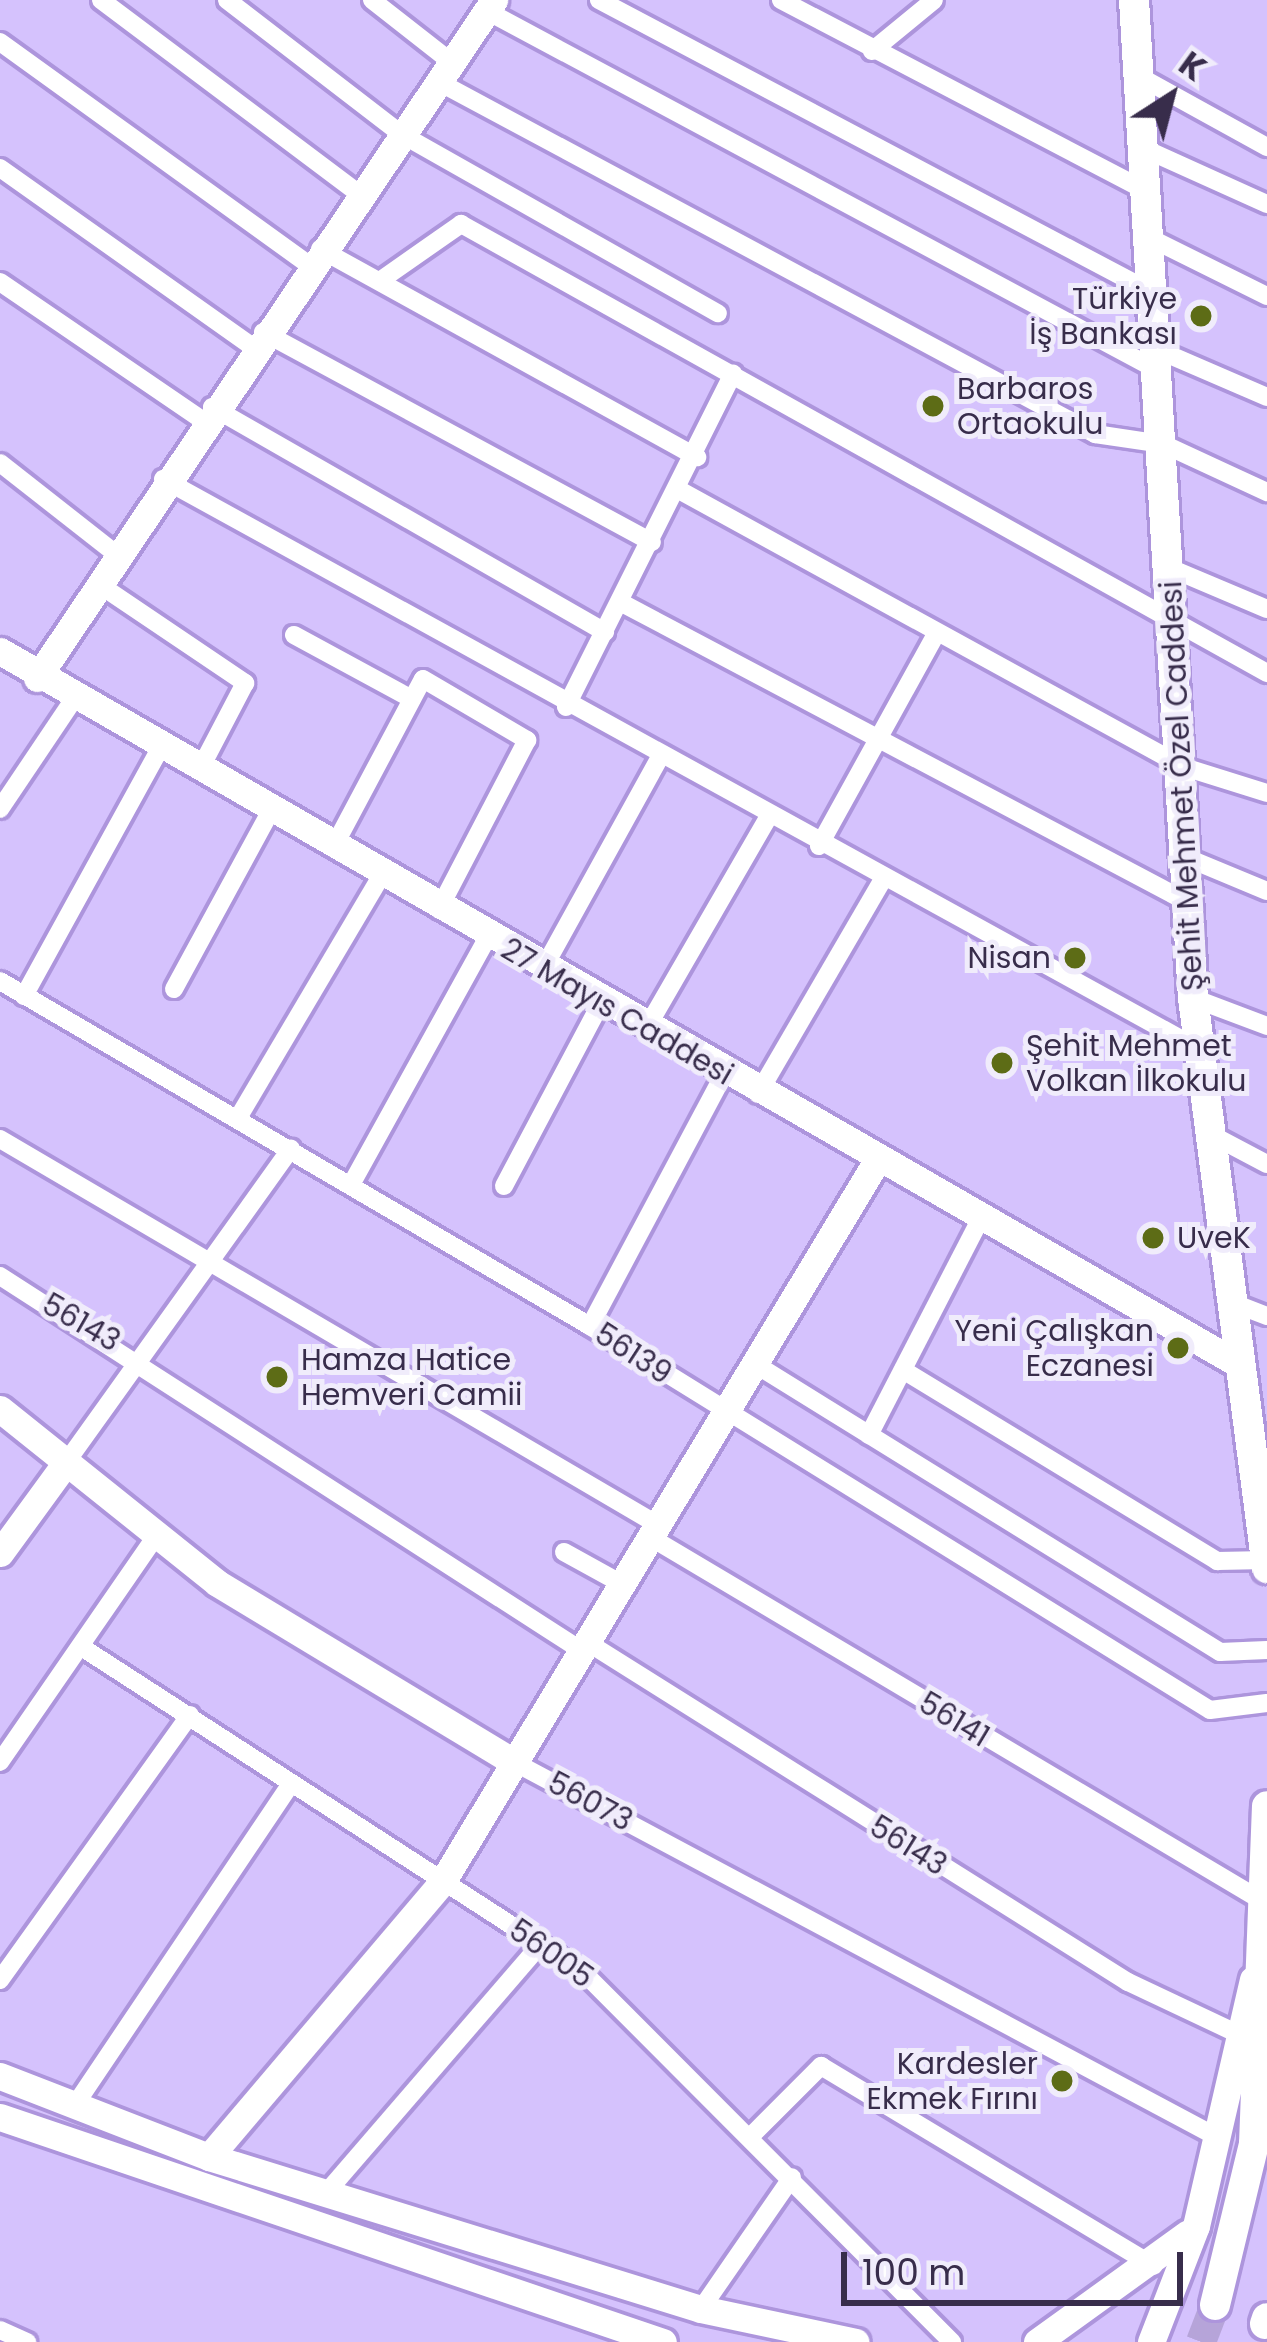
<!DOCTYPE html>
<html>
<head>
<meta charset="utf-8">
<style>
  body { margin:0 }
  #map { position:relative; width:1267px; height:2342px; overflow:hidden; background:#d5c2fd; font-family:Poppins,sans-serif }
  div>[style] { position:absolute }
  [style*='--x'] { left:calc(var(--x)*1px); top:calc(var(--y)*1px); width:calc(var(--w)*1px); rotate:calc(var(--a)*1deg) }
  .primary-tunnel>* { height:30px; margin-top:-15px; transform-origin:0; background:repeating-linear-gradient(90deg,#b6a4d9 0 30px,transparent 0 45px) }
  .roads { filter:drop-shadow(3px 0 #ad95dc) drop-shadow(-3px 0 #ad95dc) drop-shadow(0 3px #ad95dc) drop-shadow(0 -3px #ad95dc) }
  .street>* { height:18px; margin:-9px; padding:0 9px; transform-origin:9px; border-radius:9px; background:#fff }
  .secondary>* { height:27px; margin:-13.5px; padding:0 13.5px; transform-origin:13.5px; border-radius:13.5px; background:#fff }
  .primary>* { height:30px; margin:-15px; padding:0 15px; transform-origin:15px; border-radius:15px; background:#fff }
  .dots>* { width:33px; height:33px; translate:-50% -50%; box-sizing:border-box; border:6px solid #f0ecfb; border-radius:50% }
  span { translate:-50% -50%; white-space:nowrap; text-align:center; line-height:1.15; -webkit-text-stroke:10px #f0ecfb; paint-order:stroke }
  .poi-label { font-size:30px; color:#382d4b }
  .right { translate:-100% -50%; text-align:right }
  .left { translate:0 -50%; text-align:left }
  .street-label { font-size:30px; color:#382d4b }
  .north { position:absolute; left:1111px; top:36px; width:120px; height:120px; -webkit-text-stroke:9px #f0ecfb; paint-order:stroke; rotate:36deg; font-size:33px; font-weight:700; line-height:48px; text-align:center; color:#382d4b }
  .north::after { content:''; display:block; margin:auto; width:42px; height:54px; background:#382d4b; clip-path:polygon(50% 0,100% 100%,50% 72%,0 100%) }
  .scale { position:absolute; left:841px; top:2252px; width:342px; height:54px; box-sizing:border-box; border:6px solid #382d4b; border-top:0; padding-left:15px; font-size:36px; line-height:42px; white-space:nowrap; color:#382d4b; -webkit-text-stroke:9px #f0ecfb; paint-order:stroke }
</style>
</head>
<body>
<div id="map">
  <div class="primary-tunnel">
    <i style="--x:1201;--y:2342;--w:40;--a:-69"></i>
  </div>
  <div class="roads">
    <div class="street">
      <i style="--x:101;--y:0;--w:323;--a:36.9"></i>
      <i style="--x:227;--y:0;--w:220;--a:37.6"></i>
      <i style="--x:401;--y:134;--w:364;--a:29.5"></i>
      <i style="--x:372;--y:0;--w:100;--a:38.1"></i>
      <i style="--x:599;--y:0;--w:629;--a:27.87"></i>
      <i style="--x:781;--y:0;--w:415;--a:27.6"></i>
      <i style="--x:487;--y:11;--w:760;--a:28.18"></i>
      <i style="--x:0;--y:42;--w:381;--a:35.8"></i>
      <i style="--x:872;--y:51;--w:80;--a:-39.4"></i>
      <i style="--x:1142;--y:78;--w:143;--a:28.9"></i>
      <i style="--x:437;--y:81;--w:747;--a:28.21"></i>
      <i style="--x:1095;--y:434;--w:69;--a:8.4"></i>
      <i style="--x:1163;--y:444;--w:115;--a:24.8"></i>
      <i style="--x:1145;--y:149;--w:134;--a:24.3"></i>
      <i style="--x:0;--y:168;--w:310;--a:35.3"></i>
      <i style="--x:1154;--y:240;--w:126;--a:26.4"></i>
      <i style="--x:320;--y:249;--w:431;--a:28.9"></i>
      <i style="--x:381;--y:280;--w:98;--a:-35"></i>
      <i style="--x:461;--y:224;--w:923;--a:29.12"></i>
      <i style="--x:0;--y:282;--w:245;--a:34.3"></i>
      <i style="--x:263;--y:332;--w:442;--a:28.4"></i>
      <i style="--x:1156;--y:349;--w:121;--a:23.4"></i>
      <i style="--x:212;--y:407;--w:453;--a:29.8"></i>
      <i style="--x:0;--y:463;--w:147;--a:38.1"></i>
      <i style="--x:163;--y:479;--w:1182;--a:28.82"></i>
      <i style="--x:679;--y:490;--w:576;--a:28.75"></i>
      <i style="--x:1184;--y:767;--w:87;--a:17.4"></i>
      <i style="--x:1170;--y:568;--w:105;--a:22.9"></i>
      <i style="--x:97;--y:583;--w:179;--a:34"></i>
      <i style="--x:245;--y:683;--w:99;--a:117.6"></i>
      <i style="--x:620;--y:602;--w:646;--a:27.87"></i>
      <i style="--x:294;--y:635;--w:134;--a:28.5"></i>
      <i style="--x:566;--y:707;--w:373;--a:-63.4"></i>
      <i style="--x:0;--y:809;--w:133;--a:-56.1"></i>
      <i style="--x:819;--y:846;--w:244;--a:-61.1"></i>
      <i style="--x:333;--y:848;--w:191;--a:-62"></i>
      <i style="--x:423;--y:679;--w:121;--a:30.4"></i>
      <i style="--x:527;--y:740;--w:191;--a:117.5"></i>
      <i style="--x:1190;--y:859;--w:83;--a:22.6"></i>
      <i style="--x:543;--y:969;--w:240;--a:-61.1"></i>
      <i style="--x:0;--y:981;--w:683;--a:30.32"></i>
      <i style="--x:590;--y:1326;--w:729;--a:31.77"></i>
      <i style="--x:1210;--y:1710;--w:57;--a:-7"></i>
      <i style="--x:174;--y:989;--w:201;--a:-61.5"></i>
      <i style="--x:24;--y:996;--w:282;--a:-61.2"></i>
      <i style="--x:1193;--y:998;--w:79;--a:20.7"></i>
      <i style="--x:646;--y:1029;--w:244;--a:-60"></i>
      <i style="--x:758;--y:1094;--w:246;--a:-59.8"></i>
      <i style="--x:238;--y:1118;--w:281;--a:-59.4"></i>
      <i style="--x:1212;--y:1135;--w:62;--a:27.8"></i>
      <i style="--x:0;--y:1139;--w:763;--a:30.4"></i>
      <i style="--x:352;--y:1183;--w:281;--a:-61.1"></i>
      <i style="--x:504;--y:1186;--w:207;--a:-62.1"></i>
      <i style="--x:0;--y:1276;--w:692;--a:32.79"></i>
      <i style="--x:1228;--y:1301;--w:42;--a:21"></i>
      <i style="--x:590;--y:1326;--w:285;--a:-62"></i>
      <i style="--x:755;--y:1364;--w:547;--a:31.77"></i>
      <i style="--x:1220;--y:1652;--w:47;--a:-2.4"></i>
      <i style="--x:903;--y:1370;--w:368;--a:31.3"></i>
      <i style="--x:1217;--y:1561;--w:50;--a:-1.1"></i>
      <i style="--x:869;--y:1435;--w:240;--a:-62.7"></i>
      <i style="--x:65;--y:1464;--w:388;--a:-54.4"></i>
      <i style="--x:650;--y:1537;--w:708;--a:30.73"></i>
      <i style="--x:564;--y:1552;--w:66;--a:28.9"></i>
      <i style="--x:587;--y:1642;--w:639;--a:32.15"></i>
      <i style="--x:1128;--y:1982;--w:122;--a:25.3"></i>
      <i style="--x:83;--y:1648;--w:594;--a:32.91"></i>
      <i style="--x:582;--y:1971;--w:524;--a:45.08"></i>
      <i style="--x:0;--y:1762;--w:273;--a:-55.4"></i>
      <i style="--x:514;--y:1762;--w:797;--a:28.08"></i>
      <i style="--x:0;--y:1980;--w:326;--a:-54.4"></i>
      <i style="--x:75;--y:2105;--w:388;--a:-56.1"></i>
      <i style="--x:752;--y:2135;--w:98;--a:-45"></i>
      <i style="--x:821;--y:2066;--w:388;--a:31"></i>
      <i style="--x:326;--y:2193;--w:329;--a:-49.2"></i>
      <i style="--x:701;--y:2309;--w:160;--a:-55.4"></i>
      <i style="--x:0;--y:2330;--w:30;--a:24"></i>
    </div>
    <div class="secondary">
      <i style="--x:0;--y:651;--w:1431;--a:29.93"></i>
      <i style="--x:37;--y:678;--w:818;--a:-56.02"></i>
      <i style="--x:0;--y:1409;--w:278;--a:38.7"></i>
      <i style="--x:217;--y:1583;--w:347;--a:31.1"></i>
      <i style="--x:0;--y:1553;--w:110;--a:-53.9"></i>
      <i style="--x:0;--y:2076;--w:224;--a:21.2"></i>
      <i style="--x:209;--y:2157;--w:515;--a:17.17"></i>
      <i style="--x:701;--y:2309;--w:158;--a:12"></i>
      <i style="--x:0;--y:2117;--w:700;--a:18.75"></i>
      <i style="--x:209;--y:2157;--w:362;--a:-49.7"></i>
      <i style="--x:443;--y:1881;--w:839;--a:-58.94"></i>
      <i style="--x:1037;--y:2342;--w:186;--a:-35.8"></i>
      <i style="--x:1151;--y:2342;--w:124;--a:-68.8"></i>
      <i style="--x:1196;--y:2226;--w:253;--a:-77"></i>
    </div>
    <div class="primary">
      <i style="--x:1134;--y:0;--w:1000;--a:86.62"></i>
      <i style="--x:1193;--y:998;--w:575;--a:82.6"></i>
      <i style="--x:1215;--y:2305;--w:166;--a:-76.4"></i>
      <i style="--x:1254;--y:2144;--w:338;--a:-87.8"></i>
      <i style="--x:1265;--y:2324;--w:6;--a:-72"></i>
    </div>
  </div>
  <div class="dots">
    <i style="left:1201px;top:316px;background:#5d6c16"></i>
    <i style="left:933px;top:406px;background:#5d6c16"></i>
    <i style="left:1075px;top:958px;background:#5d6c16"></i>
    <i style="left:1002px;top:1063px;background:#5d6c16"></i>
    <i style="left:1153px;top:1238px;background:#5d6c16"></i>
    <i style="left:1178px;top:1348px;background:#5d6c16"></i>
    <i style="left:277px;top:1377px;background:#5d6c16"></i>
    <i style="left:1062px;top:2081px;background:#5d6c16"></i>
  </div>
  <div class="poi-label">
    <span class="right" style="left:1177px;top:316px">Türkiye<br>İş Bankası</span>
    <span class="left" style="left:957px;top:406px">Barbaros<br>Ortaokulu</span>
    <span class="right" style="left:1051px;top:958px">Nisan</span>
    <span class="left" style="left:1026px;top:1063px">Şehit Mehmet<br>Volkan İlkokulu</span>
    <span class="left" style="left:1177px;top:1238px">UveK</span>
    <span class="right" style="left:1154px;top:1348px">Yeni Çalışkan<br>Eczanesi</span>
    <span class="left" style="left:301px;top:1377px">Hamza Hatice<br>Hemveri Camii</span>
    <span class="right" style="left:1038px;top:2081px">Kardesler<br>Ekmek Fırını</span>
  </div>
  <div class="street-label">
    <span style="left:1182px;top:786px;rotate:-93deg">Şehit Mehmet Özel Caddesi</span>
    <span style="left:617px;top:1012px;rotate:30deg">27 Mayıs Caddesi</span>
    <span style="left:81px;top:1323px;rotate:30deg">56143</span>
    <span style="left:633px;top:1354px;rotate:33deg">56139</span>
    <span style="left:954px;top:1720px;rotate:31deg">56141</span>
    <span style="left:590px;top:1802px;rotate:28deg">56073</span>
    <span style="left:908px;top:1846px;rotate:32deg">56143</span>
    <span style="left:551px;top:1954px;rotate:35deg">56005</span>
  </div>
  <div class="north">K</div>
  <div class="scale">100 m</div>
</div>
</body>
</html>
